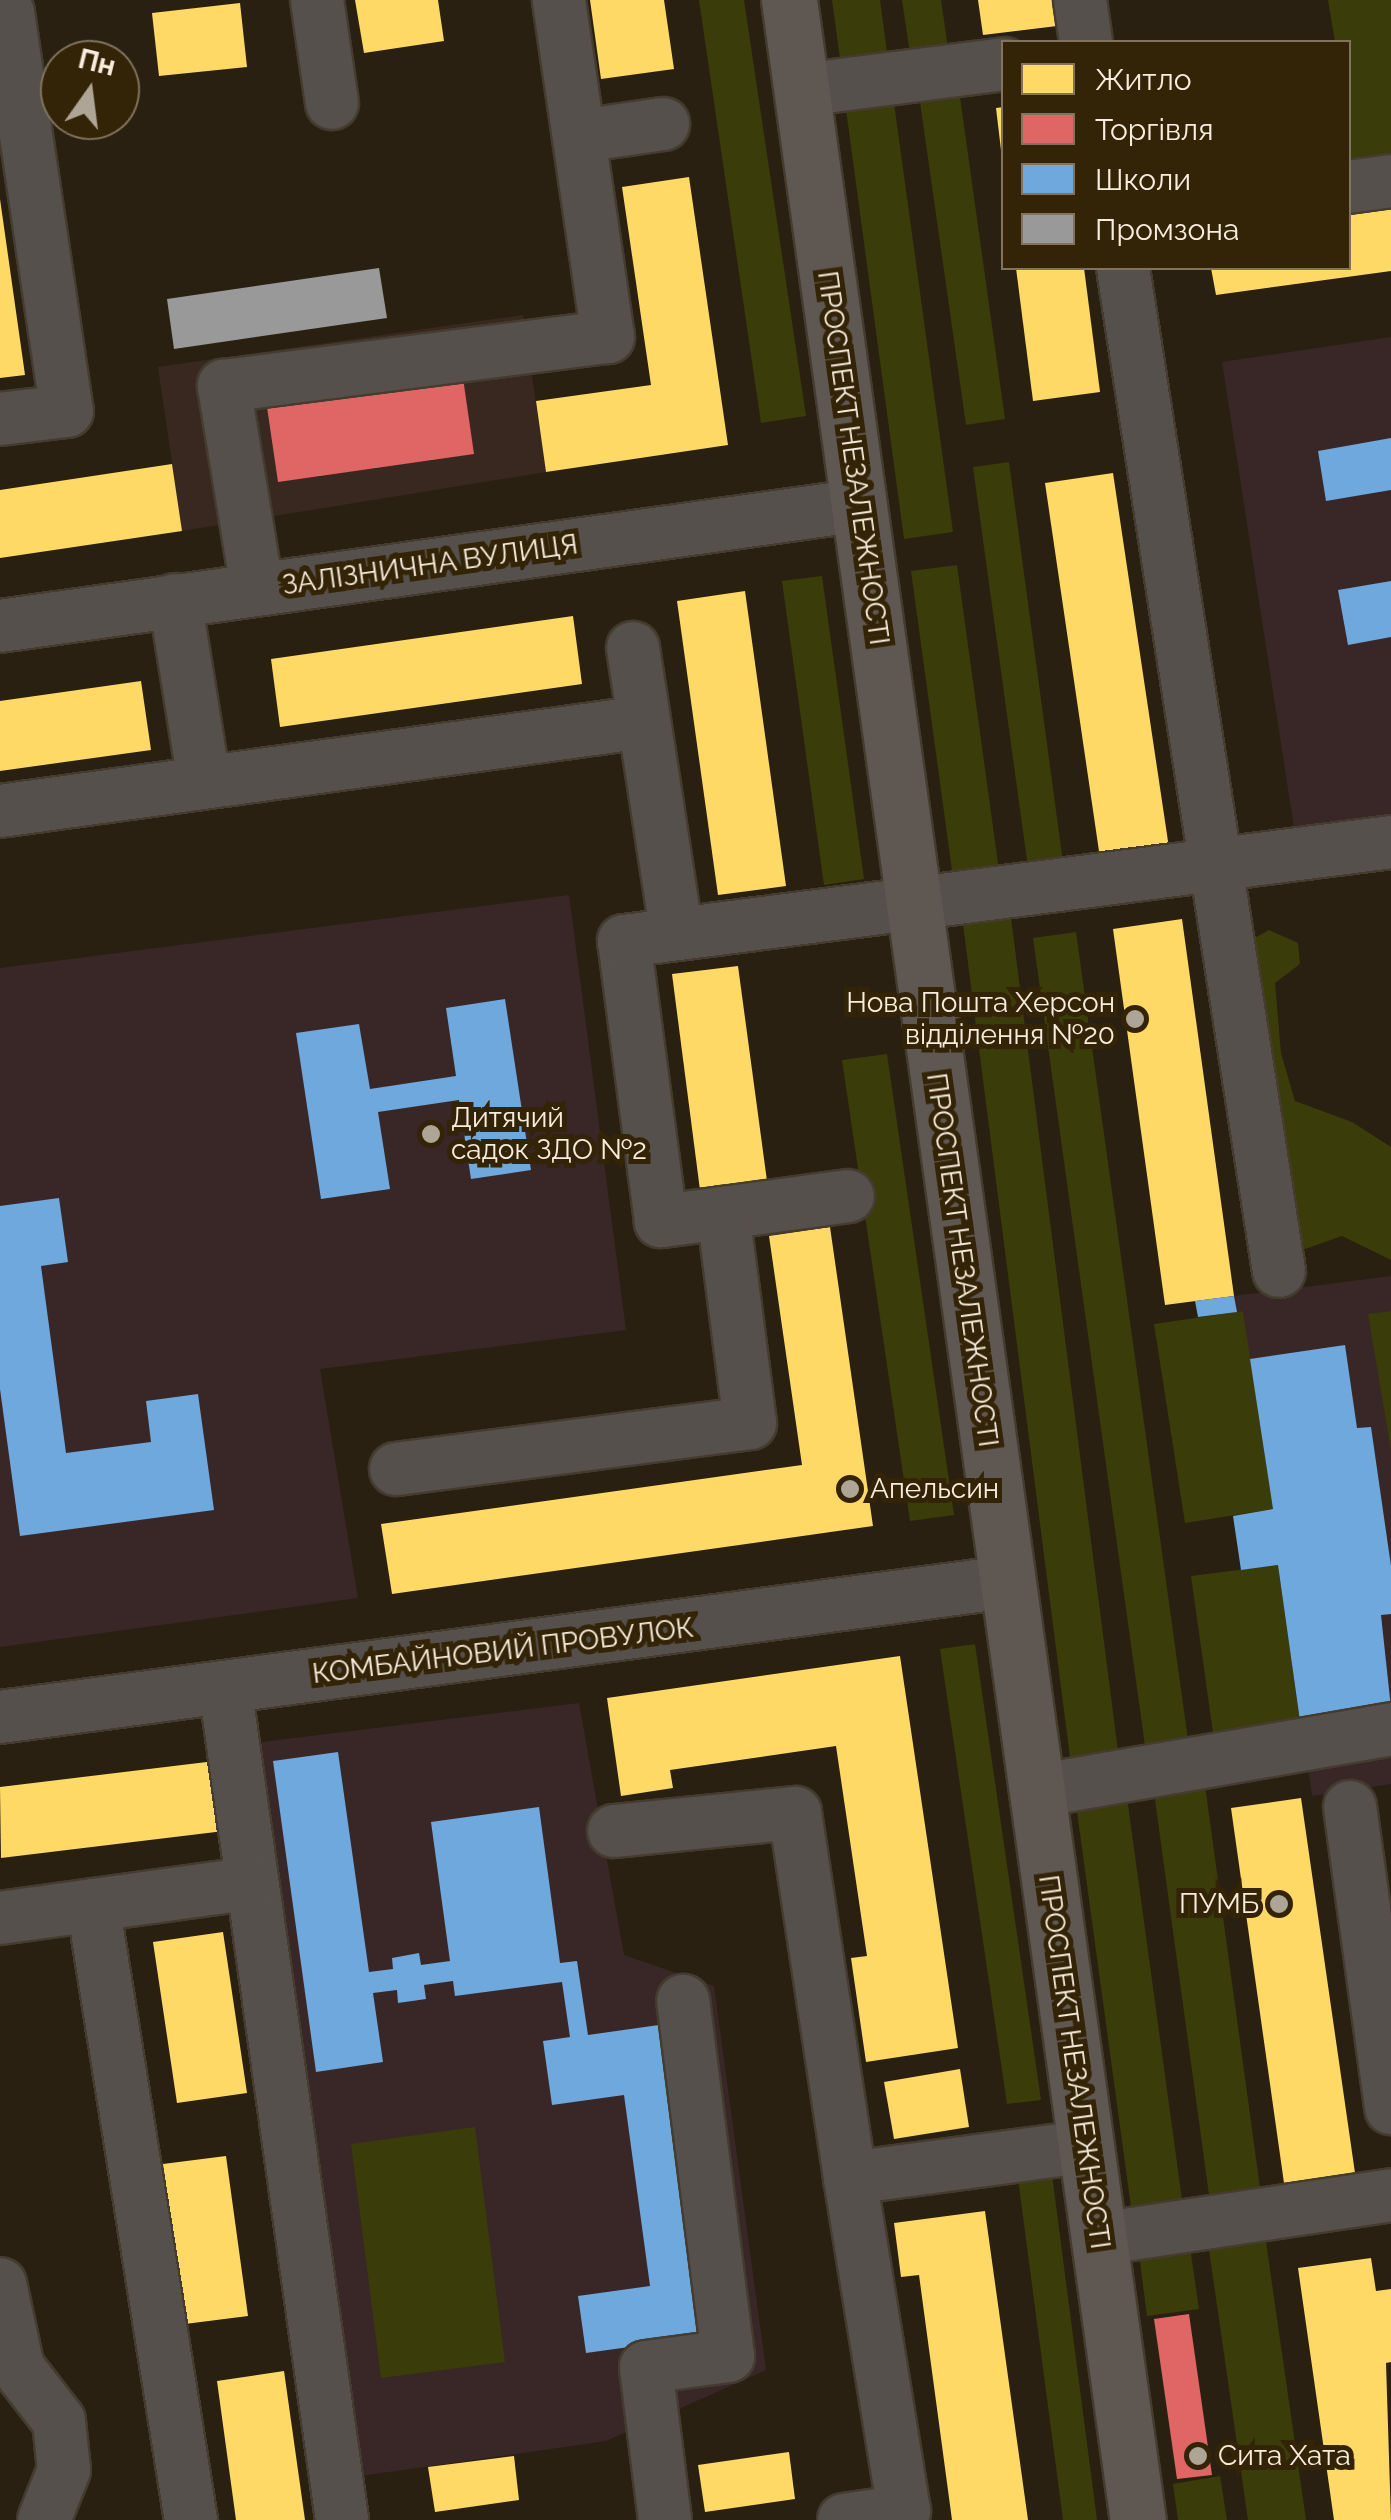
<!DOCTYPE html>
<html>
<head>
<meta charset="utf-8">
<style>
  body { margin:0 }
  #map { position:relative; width:1391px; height:2520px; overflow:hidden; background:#292011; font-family:Raleway,sans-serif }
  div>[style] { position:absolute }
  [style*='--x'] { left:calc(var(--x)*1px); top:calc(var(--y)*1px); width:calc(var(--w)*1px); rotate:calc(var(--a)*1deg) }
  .commercial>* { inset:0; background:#392820 }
  .education>* { inset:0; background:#392727 }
  .green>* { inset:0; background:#3a3c09 }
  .homes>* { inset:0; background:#ffd966 }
  .shops>* { inset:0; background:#e06666 }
  .schools>* { inset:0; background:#6fa8dc }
  .industry>* { inset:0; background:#999 }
  .roads { filter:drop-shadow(2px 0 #443c2f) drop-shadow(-2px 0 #443c2f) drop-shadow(0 2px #443c2f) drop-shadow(0 -2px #443c2f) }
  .minor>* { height:52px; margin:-26px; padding:0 26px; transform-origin:26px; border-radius:26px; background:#56504c }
  .major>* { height:55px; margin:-27.5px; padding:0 27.5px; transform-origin:27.5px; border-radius:27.5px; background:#5f5752 }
  .dots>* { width:28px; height:28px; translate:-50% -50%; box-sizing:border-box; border:5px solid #332307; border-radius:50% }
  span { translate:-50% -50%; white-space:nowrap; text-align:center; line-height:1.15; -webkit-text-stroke:10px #332307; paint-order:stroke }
  .street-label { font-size:28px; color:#f7ecdd }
  .poi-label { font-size:28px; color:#f7ecdd }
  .right { translate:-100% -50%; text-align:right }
  .left { translate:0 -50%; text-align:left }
  .legend { position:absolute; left:1001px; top:40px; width:350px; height:230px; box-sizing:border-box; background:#332307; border:2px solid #81735d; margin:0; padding:12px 18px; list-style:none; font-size:30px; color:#f7ecdd }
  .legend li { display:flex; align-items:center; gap:20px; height:50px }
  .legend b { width:50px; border:2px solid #81735d }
  .north { position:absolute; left:40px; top:40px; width:100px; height:100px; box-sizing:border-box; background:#332307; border:2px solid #81735d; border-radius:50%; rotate:14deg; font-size:28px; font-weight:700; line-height:40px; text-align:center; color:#f7ecdd }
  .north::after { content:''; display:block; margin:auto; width:35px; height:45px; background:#afa596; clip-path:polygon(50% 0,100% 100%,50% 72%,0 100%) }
</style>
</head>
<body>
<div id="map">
  <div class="commercial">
    <i style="clip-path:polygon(523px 315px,546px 472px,182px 531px,158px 367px)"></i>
  </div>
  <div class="education">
    <i style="clip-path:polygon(1391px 337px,1391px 820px,1295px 834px,1222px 362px)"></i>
    <i style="clip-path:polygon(569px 895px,626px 1330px,320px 1369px,358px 1598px,0 1647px,0 968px)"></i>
    <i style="clip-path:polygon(1391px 1276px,1391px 1784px,1312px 1796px,1243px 1311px,1237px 1312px,1234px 1296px)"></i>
    <i style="clip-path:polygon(579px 1703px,624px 1955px,714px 1986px,766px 2370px,606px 2441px,353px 2477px,245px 1744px)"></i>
  </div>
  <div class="green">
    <i style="clip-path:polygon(699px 0,744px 0,806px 416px,761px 423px)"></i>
    <i style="clip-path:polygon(832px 0,880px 0,889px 67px,842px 73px)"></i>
    <i style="clip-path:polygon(902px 0,941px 0,949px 55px,911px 60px)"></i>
    <i style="clip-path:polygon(1328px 0,1391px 0,1391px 162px,1349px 168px,1348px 42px,1335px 42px)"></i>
    <i style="clip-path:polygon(959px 90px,1005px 419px,966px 425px,919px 95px)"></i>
    <i style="clip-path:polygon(893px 96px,953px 532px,904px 539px,845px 102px)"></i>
    <i style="clip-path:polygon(1009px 462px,1064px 870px,1029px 875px,973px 467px)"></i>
    <i style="clip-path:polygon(957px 565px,1000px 878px,954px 885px,911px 571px)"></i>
    <i style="clip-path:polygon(822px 576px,864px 879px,824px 885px,782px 581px)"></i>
    <i style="clip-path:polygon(1011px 918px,1119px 1759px,1071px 1765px,963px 924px)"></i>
    <i style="clip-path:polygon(1269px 930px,1298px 943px,1300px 964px,1275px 983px,1281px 1053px,1295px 1101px,1352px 1122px,1391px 1147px,1391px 1260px,1342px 1236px,1288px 1255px,1249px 941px)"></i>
    <i style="clip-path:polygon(1076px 932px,1189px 1747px,1146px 1753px,1033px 938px)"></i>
    <i style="clip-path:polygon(887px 1054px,954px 1515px,910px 1521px,842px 1060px)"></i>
    <i style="clip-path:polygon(1243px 1311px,1273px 1509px,1185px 1523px,1154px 1324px)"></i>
    <i style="clip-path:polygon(1391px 1311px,1391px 1451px,1368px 1314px)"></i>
    <i style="clip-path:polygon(1278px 1565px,1302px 1736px,1215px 1747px,1191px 1576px)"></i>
    <i style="clip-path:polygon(975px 1644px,1041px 2100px,1007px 2104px,940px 1649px)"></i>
    <i style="clip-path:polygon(1204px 1778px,1261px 2195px,1210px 2202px,1153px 1785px)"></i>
    <i style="clip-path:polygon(1126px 1790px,1183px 2207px,1132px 2214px,1075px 1797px)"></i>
    <i style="clip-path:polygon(475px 2127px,505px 2362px,381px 2378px,351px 2144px)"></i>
    <i style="clip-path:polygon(1051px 2167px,1097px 2520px,1063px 2520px,1017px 2171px)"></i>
    <i style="clip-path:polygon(1266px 2242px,1306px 2520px,1248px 2520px,1209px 2250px)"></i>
    <i style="clip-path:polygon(1190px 2247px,1199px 2309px,1147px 2316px,1139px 2254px)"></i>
    <i style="clip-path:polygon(1220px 2476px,1227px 2520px,1178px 2520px,1173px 2484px)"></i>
  </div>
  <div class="homes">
    <i style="clip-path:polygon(355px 0,438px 0,444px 41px,364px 53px)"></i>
    <i style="clip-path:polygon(590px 0,664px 0,674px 69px,601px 79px)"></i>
    <i style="clip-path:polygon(978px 0,1054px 0,1057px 26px,983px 35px)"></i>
    <i style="clip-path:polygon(240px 3px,247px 67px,159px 76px,152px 13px)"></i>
    <i style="clip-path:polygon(1004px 107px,1004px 150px,1001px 150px,996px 108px)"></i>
    <i style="clip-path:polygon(689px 177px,728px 445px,546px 472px,536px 401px,651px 385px,622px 187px)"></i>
    <i style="clip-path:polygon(0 199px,25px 375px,0 378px)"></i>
    <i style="clip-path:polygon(1391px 203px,1391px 271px,1216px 295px,1211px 268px,1348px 268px,1348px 209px)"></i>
    <i style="clip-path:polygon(1016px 268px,1084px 268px,1100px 392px,1033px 401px)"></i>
    <i style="clip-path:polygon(172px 464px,182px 531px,0 558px,0 490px)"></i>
    <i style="clip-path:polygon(1113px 473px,1169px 848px,1100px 858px,1045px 483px)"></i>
    <i style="clip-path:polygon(745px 591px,786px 886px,718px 895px,677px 601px)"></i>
    <i style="clip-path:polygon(573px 616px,582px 684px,280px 727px,271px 659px)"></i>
    <i style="clip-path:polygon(141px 681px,151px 750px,0 771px,0 701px)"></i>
    <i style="clip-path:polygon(1182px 919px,1234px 1296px,1165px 1305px,1113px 929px)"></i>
    <i style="clip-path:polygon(738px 966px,767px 1181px,700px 1190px,672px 974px)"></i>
    <i style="clip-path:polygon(830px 1227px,873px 1526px,392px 1594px,381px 1524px,802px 1465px,769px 1236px)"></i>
    <i style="clip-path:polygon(900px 1656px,958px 2048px,866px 2062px,851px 1958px,867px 1956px,836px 1746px,670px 1770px,673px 1788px,621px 1796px,607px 1698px)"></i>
    <i style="clip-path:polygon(215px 1761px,224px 1831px,1px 1858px,0 1787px)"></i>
    <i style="clip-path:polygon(1301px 1798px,1355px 2173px,1284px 2183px,1231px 1808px)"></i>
    <i style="clip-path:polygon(223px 1932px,247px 2093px,177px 2103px,153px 1942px)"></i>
    <i style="clip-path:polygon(960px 2069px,969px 2127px,894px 2139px,884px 2082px)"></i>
    <i style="clip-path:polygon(226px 2156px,248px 2316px,185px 2324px,163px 2164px)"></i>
    <i style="clip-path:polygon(985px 2211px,1028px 2520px,952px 2520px,919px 2275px,901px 2277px,894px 2223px)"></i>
    <i style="clip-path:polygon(1371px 2258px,1376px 2291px,1391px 2289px,1391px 2362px,1386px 2363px,1391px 2520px,1334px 2520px,1298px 2268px)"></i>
    <i style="clip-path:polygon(284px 2371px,305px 2520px,236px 2520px,217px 2381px)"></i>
    <i style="clip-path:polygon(789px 2452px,795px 2499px,705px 2512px,698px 2465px)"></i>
    <i style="clip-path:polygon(514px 2456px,519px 2500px,435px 2512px,428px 2467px)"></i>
  </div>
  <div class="shops">
    <i style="clip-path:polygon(463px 378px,474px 454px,278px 482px,267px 407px)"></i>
    <i style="clip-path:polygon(1189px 2314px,1212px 2475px,1177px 2479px,1154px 2319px)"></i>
  </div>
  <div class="schools">
    <i style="clip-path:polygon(1391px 438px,1391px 490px,1326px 501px,1318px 451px)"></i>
    <i style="clip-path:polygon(1391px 581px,1391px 637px,1348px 645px,1338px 590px)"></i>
    <i style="clip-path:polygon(505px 999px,531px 1170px,471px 1179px,459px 1100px,378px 1112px,390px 1189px,321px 1199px,296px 1033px,359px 1024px,370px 1089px,456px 1076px,446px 1008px)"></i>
    <i style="clip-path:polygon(59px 1198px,68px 1262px,41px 1266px,66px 1453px,151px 1442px,146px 1401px,198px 1394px,214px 1510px,20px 1536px,0 1389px,0 1206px)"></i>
    <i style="clip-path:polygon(1234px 1296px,1237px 1312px,1198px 1317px,1195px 1301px)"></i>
    <i style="clip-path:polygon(1345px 1345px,1357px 1428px,1371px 1427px,1391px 1566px,1391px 1614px,1381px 1615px,1391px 1708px,1300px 1721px,1278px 1565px,1241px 1570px,1233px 1516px,1273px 1509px,1250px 1359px)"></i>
    <i style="clip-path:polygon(338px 1752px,369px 1972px,393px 1969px,392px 1958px,419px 1953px,421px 1965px,450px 1961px,431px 1822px,539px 1807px,560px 1963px,577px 1961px,588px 2035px,673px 2023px,716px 2335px,586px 2353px,578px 2296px,650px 2286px,624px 2095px,552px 2105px,543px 2041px,570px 2037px,562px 1982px,455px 1996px,453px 1981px,424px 1985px,426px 1999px,398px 2003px,397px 1990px,373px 1993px,383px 2062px,316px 2072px,273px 1761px)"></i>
  </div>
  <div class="industry">
    <i style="clip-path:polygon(379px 268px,387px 318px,174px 349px,167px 299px)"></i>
  </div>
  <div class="roads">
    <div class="minor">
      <i style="--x:317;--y:0;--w:104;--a:81.7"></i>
      <i style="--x:1080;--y:0;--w:42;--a:81.9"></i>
      <i style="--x:0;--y:14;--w:8;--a:-7"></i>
      <i style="--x:8;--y:13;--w:402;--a:81.6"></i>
      <i style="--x:67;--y:411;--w:67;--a:173.2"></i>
      <i style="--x:802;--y:90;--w:204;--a:-7.3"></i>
      <i style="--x:580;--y:136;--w:84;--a:-8.2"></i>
      <i style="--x:1348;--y:187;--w:43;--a:-7.9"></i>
      <i style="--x:1123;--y:268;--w:1015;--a:81.16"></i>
      <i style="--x:257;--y:588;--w:205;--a:-99.3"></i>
      <i style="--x:224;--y:386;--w:387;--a:-7.3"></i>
      <i style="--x:608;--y:337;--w:341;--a:-98.3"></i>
      <i style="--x:175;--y:600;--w:183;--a:80.9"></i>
      <i style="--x:0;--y:626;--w:869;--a:-8"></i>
      <i style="--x:633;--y:648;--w:289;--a:81.3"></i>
      <i style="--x:0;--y:811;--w:650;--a:-7.87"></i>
      <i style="--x:723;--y:1213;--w:126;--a:-7.7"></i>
      <i style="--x:396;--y:1469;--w:357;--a:-7.4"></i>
      <i style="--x:750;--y:1423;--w:212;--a:-97.3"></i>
      <i style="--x:723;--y:1213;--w:63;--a:172.6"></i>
      <i style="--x:661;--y:1221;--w:282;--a:-97.5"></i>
      <i style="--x:624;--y:941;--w:773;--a:-7.35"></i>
      <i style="--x:225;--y:1687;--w:841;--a:82"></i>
      <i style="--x:0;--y:1717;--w:1015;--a:-7.64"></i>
      <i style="--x:1037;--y:1791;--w:359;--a:-9.9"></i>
      <i style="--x:1350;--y:1807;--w:304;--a:82.2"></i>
      <i style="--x:614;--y:1831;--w:182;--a:-5.7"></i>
      <i style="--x:795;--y:1813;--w:369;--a:81.4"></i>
      <i style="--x:850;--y:2178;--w:235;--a:-7.6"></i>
      <i style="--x:93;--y:1905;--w:623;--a:80.95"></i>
      <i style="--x:0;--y:1918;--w:253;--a:-7.9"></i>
      <i style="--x:1098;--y:2239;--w:296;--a:-8.5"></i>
      <i style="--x:0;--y:2284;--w:86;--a:77.9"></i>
      <i style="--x:18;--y:2368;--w:67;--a:52.3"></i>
      <i style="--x:59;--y:2421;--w:49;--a:84.2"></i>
      <i style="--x:64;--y:2470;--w:54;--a:111.8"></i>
      <i style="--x:665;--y:2520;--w:154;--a:-97.1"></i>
      <i style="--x:646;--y:2367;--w:83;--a:-7.6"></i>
      <i style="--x:728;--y:2356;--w:358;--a:-97.2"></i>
      <i style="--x:844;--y:2520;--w:61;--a:-8.5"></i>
      <i style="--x:904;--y:2511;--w:337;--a:-99.2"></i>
    </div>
    <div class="major">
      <i style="--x:789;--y:0;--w:2544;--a:82.12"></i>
    </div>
  </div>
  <div class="dots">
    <i style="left:1135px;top:1019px;background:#afa596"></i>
    <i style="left:431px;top:1134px;background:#afa596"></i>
    <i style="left:850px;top:1489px;background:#afa596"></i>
    <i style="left:1279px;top:1904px;background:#afa596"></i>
    <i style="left:1198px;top:2456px;background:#afa596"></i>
  </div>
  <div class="street-label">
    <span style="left:853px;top:458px;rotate:82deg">ПРОСПЕКТ НЕЗАЛЕЖНОСТІ</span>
    <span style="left:430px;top:565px;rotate:-8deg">ЗАЛІЗНИЧНА ВУЛИЦЯ</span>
    <span style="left:962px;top:1260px;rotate:82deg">ПРОСПЕКТ НЕЗАЛЕЖНОСТІ</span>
    <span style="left:503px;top:1651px;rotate:-7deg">КОМБАЙНОВИЙ ПРОВУЛОК</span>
    <span style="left:1074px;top:2062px;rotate:82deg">ПРОСПЕКТ НЕЗАЛЕЖНОСТІ</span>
  </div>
  <div class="poi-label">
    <span class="right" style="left:1115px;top:1019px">Нова Пошта Херсон<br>відділення №20</span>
    <span class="left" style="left:451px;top:1134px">Дитячий<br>садок ЗДО №2</span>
    <span class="left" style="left:870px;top:1489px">Апельсин</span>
    <span class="right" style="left:1259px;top:1904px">ПУМБ</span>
    <span class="left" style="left:1218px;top:2456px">Сита Хата</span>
  </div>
  <ul class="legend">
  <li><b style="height:28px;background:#ffd966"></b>Житло</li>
  <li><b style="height:28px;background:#e06666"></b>Торгівля</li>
  <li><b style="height:28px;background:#6fa8dc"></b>Школи</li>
  <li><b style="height:28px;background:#999"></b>Промзона</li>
  </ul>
  <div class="north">Пн</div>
</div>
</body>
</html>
